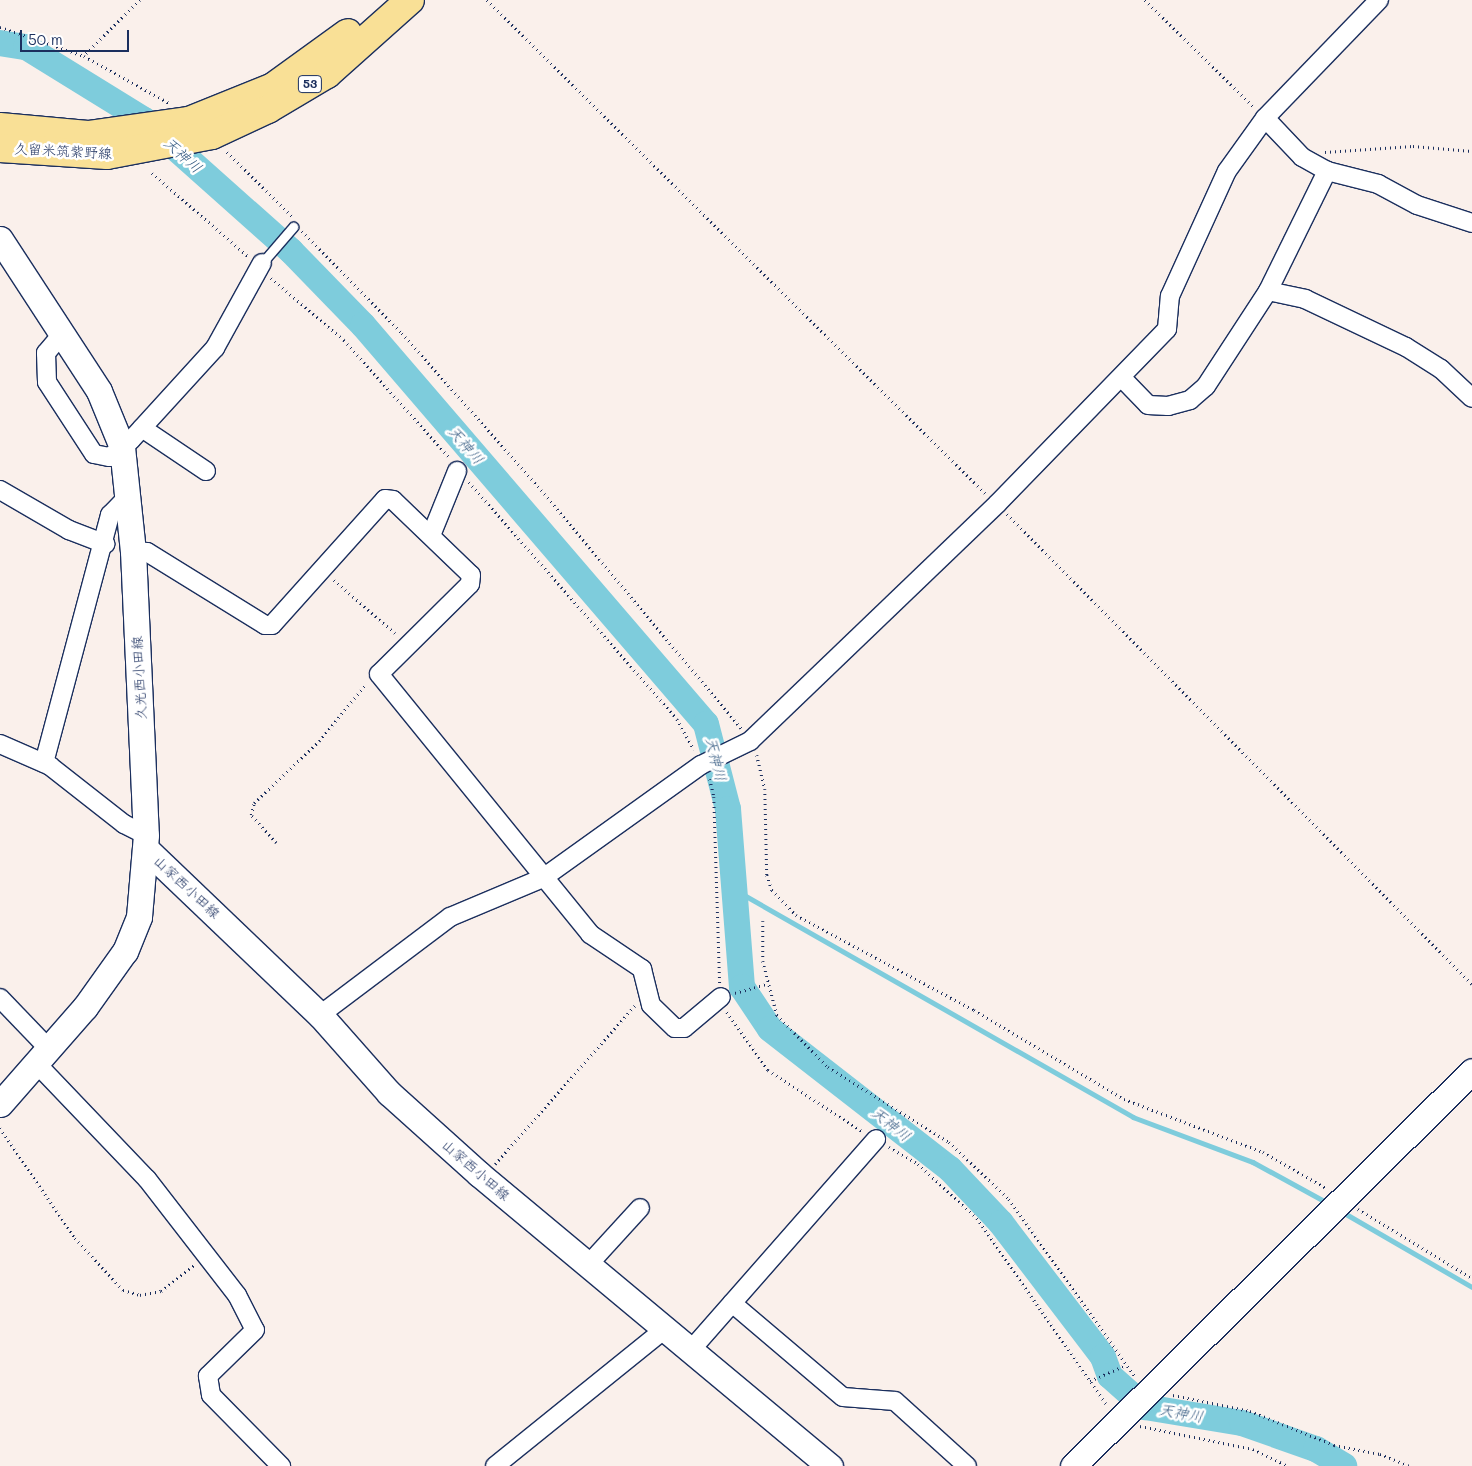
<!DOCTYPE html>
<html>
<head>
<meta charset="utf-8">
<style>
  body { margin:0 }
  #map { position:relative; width:1472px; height:1466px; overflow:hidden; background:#faf0eb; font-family:Mali,"Klee One",sans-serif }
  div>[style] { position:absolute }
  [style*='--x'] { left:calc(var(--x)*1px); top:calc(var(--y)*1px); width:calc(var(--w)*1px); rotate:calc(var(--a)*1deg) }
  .stream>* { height:4.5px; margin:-2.25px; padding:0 2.25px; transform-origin:2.25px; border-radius:2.25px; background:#7eccdc }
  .river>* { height:26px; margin:-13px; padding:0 13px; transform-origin:13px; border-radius:13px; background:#7eccdc }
  .path>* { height:2.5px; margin-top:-1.25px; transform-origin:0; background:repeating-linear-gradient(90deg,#1b2f5e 0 1px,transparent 0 5px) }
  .roads { filter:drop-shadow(1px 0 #1b2f5e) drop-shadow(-1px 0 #1b2f5e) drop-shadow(0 1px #1b2f5e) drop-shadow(0 -1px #1b2f5e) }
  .lane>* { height:9px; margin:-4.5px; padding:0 4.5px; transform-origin:4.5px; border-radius:4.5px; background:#fff }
  .street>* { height:18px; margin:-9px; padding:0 9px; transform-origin:9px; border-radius:9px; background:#fff }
  .secondary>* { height:25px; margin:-12.5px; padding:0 12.5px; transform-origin:12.5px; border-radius:12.5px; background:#fff }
  .primary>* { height:28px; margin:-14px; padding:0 14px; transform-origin:14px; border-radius:14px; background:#f9e096 }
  span { translate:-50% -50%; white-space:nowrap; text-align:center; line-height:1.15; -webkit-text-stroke:5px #fff; paint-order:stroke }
  .shield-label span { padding:1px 4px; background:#fff; border:1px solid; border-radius:4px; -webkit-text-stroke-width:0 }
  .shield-label { font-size:12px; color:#1b2f5e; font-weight:700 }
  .street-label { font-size:14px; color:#1b2f5e }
  .water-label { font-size:15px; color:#395e84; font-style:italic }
  .scale { position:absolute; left:20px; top:30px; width:109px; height:22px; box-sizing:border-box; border:2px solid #1b2f5e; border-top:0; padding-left:6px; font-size:15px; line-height:18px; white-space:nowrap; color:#1b2f5e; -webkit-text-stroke:4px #fff; paint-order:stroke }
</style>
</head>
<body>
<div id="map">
  <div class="stream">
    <i style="--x:732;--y:888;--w:462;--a:29.7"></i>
    <i style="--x:1133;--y:1117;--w:128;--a:20.6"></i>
    <i style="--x:1253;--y:1162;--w:85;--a:28.7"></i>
    <i style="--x:1341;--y:1211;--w:151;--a:30.1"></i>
  </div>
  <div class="river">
    <i style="--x:0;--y:43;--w:26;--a:9"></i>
    <i style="--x:26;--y:47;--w:139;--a:31.7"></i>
    <i style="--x:144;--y:120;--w:197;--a:41.7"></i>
    <i style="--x:291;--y:251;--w:103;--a:45.8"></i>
    <i style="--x:363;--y:325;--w:526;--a:49.32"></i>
    <i style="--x:706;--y:724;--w:88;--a:75.5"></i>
    <i style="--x:728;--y:809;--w:179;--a:85.5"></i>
    <i style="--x:742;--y:987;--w:50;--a:56.3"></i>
    <i style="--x:770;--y:1029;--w:228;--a:37.9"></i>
    <i style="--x:950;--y:1169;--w:74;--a:46.6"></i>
    <i style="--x:1001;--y:1223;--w:168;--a:52.7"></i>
    <i style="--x:1103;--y:1357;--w:20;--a:70"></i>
    <i style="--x:1110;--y:1376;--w:47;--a:41.5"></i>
    <i style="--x:1145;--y:1407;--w:98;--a:9.4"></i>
    <i style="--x:1242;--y:1423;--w:78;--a:19.4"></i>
    <i style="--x:1316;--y:1449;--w:33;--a:31"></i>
  </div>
  <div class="path">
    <i style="--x:140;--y:0;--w:79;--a:135"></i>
    <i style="--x:84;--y:56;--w:97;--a:28.9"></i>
    <i style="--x:487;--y:0;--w:701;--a:44.71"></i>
    <i style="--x:1145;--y:0;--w:154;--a:44.5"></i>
    <i style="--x:0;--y:27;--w:89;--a:19"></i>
    <i style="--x:227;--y:152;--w:91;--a:44.6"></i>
    <i style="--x:1325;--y:152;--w:88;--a:-3.9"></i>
    <i style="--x:1413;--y:146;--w:59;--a:4.8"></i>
    <i style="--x:152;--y:173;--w:128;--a:40.9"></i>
    <i style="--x:302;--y:231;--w:143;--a:45.6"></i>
    <i style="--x:402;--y:333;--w:205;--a:48.4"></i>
    <i style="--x:538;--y:486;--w:317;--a:50"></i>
    <i style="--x:271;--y:278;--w:96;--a:40.3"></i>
    <i style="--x:344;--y:340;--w:159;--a:48.1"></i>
    <i style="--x:469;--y:482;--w:315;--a:48.7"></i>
    <i style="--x:677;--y:719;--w:35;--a:61"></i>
    <i style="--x:1007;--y:514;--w:661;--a:45.31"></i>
    <i style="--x:334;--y:580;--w:81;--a:41"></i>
    <i style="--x:757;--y:755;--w:35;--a:77"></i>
    <i style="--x:765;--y:789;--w:86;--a:88.7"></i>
    <i style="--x:767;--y:875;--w:16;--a:72"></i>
    <i style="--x:772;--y:890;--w:35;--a:46"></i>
    <i style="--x:796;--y:915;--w:202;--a:28.1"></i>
    <i style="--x:974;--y:1010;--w:174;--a:30.7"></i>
    <i style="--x:1124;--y:1099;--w:149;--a:20.9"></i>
    <i style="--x:1263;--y:1152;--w:73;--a:29.7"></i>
    <i style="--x:710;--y:779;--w:18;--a:77"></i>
    <i style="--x:714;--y:797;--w:186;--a:88.2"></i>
    <i style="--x:276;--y:843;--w:38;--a:-132"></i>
    <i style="--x:251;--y:815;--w:12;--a:-76"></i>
    <i style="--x:254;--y:803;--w:90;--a:-43.6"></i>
    <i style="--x:319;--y:741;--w:74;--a:-50.5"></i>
    <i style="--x:763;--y:921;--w:40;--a:90"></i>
    <i style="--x:763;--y:961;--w:56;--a:75.5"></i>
    <i style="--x:777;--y:1015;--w:73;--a:45.6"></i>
    <i style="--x:828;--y:1067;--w:142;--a:31.8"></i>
    <i style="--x:949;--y:1142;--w:83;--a:43.5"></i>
    <i style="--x:1009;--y:1199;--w:219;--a:54.6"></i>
    <i style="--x:735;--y:993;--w:33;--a:-16"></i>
    <i style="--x:727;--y:1012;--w:71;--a:54.7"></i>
    <i style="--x:768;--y:1070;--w:112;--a:33"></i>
    <i style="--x:0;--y:1128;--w:133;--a:55.7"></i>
    <i style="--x:75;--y:1238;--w:71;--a:47.3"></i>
    <i style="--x:123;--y:1290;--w:18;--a:16"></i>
    <i style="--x:140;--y:1295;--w:21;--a:-11"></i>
    <i style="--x:161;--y:1291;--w:42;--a:-38.2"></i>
    <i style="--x:889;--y:1147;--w:34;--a:30"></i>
    <i style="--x:918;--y:1164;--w:80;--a:42.5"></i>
    <i style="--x:977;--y:1218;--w:228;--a:55.2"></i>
    <i style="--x:495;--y:1164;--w:212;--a:-48.6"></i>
    <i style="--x:1358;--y:1209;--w:133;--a:31.2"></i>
    <i style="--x:1090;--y:1381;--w:37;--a:-24"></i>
    <i style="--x:1173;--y:1395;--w:79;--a:11.7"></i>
    <i style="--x:1250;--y:1411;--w:91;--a:22"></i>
    <i style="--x:1334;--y:1445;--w:47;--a:11.1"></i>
    <i style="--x:1380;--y:1454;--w:31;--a:22"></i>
    <i style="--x:1140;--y:1426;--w:115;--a:11.5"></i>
    <i style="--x:1253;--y:1449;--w:39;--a:26"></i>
  </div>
  <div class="roads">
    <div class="lane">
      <i style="--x:262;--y:263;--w:48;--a:-49.3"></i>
    </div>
    <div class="street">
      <i style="--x:1265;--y:118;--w:54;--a:46.5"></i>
      <i style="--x:1302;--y:157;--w:29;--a:29"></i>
      <i style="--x:1327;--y:171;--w:53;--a:14.3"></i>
      <i style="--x:1378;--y:184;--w:44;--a:28.3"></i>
      <i style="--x:1417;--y:205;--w:58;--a:18.1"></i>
      <i style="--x:1268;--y:291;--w:38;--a:12"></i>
      <i style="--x:1305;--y:299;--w:112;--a:25.4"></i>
      <i style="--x:1406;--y:347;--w:41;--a:32.2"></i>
      <i style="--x:1441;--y:369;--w:42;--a:43.1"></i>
      <i style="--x:62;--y:334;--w:25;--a:130"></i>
      <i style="--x:46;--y:353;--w:29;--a:88"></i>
      <i style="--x:47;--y:382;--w:86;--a:56.9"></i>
      <i style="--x:94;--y:454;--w:16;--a:11"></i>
      <i style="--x:110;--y:457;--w:27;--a:-39"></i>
      <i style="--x:131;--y:440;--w:125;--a:-47.6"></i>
      <i style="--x:215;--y:348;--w:97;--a:-61.1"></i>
      <i style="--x:1122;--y:378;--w:37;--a:46"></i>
      <i style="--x:1148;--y:405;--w:20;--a:3"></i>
      <i style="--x:1168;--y:406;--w:23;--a:-15"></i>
      <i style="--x:1190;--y:400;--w:21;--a:-41"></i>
      <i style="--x:1206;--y:386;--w:113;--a:-56.9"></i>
      <i style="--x:1268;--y:291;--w:134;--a:-63.8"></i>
      <i style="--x:142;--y:428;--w:77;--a:33.9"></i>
      <i style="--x:0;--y:490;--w:80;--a:30.1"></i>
      <i style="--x:69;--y:530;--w:39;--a:21"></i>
      <i style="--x:432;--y:533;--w:67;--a:-68"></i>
      <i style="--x:133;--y:551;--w:14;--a:4"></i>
      <i style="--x:147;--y:552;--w:139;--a:31.7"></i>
      <i style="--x:265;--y:625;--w:7;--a:0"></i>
      <i style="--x:272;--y:625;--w:169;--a:-48.1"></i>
      <i style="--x:385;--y:499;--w:8;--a:7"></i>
      <i style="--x:393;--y:500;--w:108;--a:43.9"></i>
      <i style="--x:471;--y:575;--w:9;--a:96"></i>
      <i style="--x:470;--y:584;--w:128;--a:135.3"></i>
      <i style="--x:379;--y:674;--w:335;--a:50.9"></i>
      <i style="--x:590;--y:934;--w:63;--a:33.9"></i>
      <i style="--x:642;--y:969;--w:37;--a:76"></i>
      <i style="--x:651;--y:1005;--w:33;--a:44"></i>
      <i style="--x:675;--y:1028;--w:9;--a:0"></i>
      <i style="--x:684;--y:1028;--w:48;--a:-40"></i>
      <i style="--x:0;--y:744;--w:55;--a:23.7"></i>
      <i style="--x:50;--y:766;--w:94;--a:38.1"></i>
      <i style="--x:124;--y:824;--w:25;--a:27"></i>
      <i style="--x:44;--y:763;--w:257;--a:-75.1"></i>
      <i style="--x:110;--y:515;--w:29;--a:-46"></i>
      <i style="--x:0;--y:998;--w:71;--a:46.1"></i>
      <i style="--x:320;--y:1015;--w:163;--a:-37"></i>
      <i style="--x:450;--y:917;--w:101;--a:-22.8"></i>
      <i style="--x:543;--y:878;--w:194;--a:-35.6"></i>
      <i style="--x:701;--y:765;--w:55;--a:-26.1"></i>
      <i style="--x:750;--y:741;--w:342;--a:-43.8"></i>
      <i style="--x:997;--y:504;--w:244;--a:-45.8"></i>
      <i style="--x:1167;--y:329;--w:33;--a:-85"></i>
      <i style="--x:1170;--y:296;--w:137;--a:-65.5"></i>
      <i style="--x:1227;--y:171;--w:65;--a:-54.4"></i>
      <i style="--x:1265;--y:118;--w:164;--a:-46"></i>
      <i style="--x:36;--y:1063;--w:161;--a:46.3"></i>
      <i style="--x:147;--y:1179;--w:147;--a:52.2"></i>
      <i style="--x:237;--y:1295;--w:39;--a:63"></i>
      <i style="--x:255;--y:1330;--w:66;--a:135.6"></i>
      <i style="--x:208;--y:1376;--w:19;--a:81"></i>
      <i style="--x:211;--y:1395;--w:100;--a:45.4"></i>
      <i style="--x:588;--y:1265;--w:77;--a:-47.6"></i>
      <i style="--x:732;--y:1303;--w:145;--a:40.3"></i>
      <i style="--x:843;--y:1397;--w:52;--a:4.4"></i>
      <i style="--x:895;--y:1401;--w:97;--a:42.1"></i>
      <i style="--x:690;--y:1351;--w:282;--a:-48.7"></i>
      <i style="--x:495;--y:1466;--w:218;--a:-38.9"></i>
    </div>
    <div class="secondary">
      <i style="--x:0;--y:239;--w:181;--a:56.9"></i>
      <i style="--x:99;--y:391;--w:61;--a:67.7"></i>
      <i style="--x:122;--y:447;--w:105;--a:84"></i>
      <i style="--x:133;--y:551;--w:284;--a:87.4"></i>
      <i style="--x:146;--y:835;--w:82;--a:94.9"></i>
      <i style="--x:139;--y:917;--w:37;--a:112"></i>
      <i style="--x:125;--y:951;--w:69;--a:125.5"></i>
      <i style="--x:85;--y:1007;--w:129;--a:131.2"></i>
      <i style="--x:146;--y:849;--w:240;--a:43.7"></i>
      <i style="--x:320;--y:1015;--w:104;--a:48.5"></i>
      <i style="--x:389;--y:1093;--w:121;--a:42"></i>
      <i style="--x:479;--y:1174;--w:457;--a:39.8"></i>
      <i style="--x:1073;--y:1466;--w:561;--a:-44.71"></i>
    </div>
    <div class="primary">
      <i style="--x:0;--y:127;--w:88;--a:5.2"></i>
      <i style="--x:88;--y:135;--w:102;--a:-7.9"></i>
      <i style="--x:189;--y:121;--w:91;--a:-22"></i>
      <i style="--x:273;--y:87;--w:92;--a:-35.8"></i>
      <i style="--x:0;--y:148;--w:107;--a:3.7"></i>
      <i style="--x:107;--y:155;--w:107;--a:-10.8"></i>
      <i style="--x:212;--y:135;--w:62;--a:-24.9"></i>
      <i style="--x:268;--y:109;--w:69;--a:-30.7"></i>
      <i style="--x:327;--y:74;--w:111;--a:-41.7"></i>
    </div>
  </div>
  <div class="shield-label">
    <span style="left:310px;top:84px">53</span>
  </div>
  <div class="street-label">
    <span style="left:63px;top:151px;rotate:3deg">久留米筑紫野線</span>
    <span style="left:139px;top:678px;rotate:-93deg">久光西小田線</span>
    <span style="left:187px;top:887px;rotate:43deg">山家西小田線</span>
    <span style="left:476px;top:1170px;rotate:41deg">山家西小田線</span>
  </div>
  <div class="water-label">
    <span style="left:183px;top:155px;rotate:42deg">天神川</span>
    <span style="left:466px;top:445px;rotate:49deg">天神川</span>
    <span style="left:716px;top:759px;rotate:76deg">天神川</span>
    <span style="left:891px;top:1124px;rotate:38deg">天神川</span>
    <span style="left:1181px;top:1413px;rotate:10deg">天神川</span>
  </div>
  <div class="scale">50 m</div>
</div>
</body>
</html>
